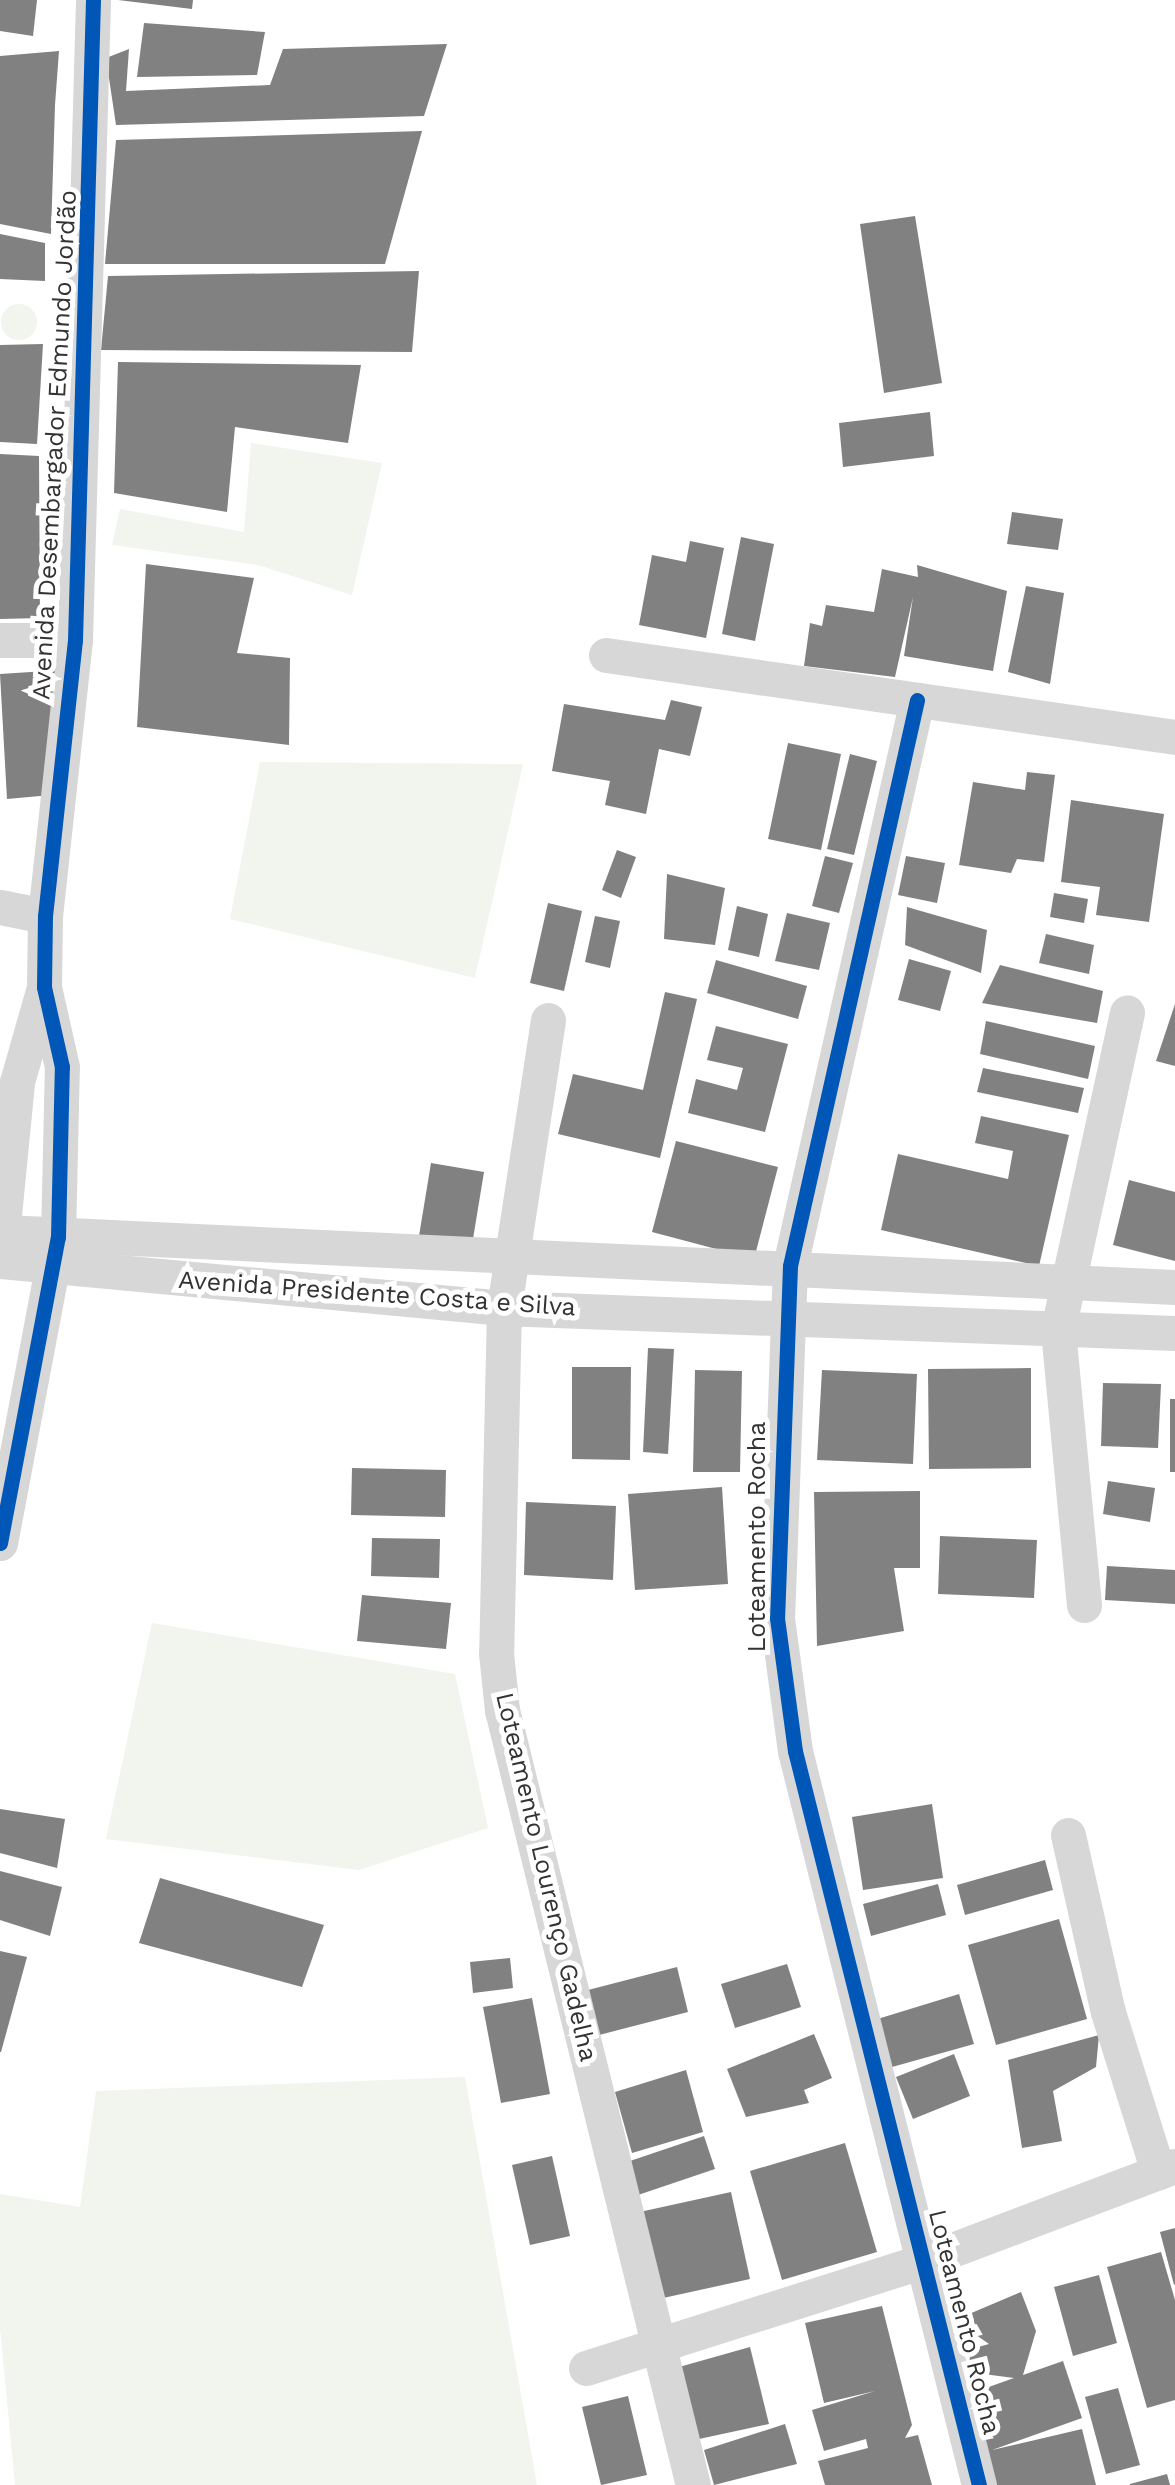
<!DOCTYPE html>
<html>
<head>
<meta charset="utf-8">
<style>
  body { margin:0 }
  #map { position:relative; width:1175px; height:2485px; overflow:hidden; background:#fff; font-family:"Work Sans",sans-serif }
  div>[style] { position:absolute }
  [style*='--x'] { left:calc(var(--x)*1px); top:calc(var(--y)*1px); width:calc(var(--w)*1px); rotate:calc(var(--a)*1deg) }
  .green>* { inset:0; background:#f1f5ed }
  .round { border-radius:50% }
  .building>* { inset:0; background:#818181 }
  .minor>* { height:35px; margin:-17.5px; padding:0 17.5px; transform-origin:17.5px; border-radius:17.5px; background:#d7d7d7 }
  .cycleway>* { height:15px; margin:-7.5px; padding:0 7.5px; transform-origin:7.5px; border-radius:7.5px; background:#0057b8 }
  span { translate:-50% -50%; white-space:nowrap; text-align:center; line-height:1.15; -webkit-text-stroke:10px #fff; paint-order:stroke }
  .street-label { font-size:25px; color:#333 }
</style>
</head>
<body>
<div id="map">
  <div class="green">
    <i class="round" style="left:1px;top:304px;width:36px;height:36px"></i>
    <i style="clip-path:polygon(251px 443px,382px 463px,352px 595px,258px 565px,112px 545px,120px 509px,244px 532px)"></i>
    <i style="clip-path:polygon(260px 762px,523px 764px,475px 978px,230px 919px)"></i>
    <i style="clip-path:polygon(152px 1623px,455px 1674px,488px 1828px,359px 1870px,106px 1839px)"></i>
    <i style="clip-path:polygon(465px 2077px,537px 2485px,15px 2485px,0 2328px,0 2194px,80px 2207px,96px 2091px)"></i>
  </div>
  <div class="building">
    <i style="clip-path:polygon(0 0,37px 0,33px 36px,0 31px)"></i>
    <i style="clip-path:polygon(118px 0,193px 0,192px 9px)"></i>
    <i style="clip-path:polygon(144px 23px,265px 32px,257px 75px,137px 77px)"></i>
    <i style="clip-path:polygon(447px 44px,424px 116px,116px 125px,106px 58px,129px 49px,126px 91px,270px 85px,283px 49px)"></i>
    <i style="clip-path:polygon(59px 51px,55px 105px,51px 234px,0 224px,0 56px)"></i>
    <i style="clip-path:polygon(422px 131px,385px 264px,105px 264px,116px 140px)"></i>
    <i style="clip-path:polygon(915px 216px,942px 383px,884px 393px,860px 224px)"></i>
    <i style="clip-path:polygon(0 234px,45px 243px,45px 281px,0 279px)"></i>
    <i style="clip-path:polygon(419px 271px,412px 352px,101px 350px,108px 276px)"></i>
    <i style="clip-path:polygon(43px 344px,37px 444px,0 442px,0 345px)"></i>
    <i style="clip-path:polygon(118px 362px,361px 365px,348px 443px,235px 427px,227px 512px,114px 493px)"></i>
    <i style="clip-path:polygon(930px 412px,934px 456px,843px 467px,839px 423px)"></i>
    <i style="clip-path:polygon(0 454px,39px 456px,40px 618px,0 619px)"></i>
    <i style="clip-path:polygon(1012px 512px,1063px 519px,1058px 550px,1007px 544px)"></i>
    <i style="clip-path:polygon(741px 537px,774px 544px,755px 641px,722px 634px)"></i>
    <i style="clip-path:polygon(690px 541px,724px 548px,706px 638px,639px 625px,652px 555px,686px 562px)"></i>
    <i style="clip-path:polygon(146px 564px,254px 578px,237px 653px,290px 658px,289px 745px,137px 727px)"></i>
    <i style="clip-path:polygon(917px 565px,1007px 591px,993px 671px,904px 656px,913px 597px,895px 677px,804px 666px,810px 623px,822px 626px,826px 605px,874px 612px,882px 569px,918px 577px)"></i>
    <i style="clip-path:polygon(1026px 586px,1064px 593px,1050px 684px,1008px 672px)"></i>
    <i style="clip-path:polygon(61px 670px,51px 795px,7px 799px,0 674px)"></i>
    <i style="clip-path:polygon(671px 700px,702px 707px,690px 756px,659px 749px,646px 814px,605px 805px,610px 781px,552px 771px,564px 704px,665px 720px)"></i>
    <i style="clip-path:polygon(788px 743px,841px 754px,821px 850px,768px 839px)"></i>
    <i style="clip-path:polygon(850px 754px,877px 761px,854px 855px,827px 849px)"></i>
    <i style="clip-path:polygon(1027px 772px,1055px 775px,1044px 862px,1017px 859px,1011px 873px,959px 865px,973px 782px,1025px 790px)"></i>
    <i style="clip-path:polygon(1071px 800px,1164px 814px,1149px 922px,1096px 915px,1100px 887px,1061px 882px)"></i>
    <i style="clip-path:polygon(617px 850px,636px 857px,621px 898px,602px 890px)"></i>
    <i style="clip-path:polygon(825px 856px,853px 863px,839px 913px,812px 906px)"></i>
    <i style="clip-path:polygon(906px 856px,945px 863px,937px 903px,898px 895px)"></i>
    <i style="clip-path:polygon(667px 874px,725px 888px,715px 945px,664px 939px)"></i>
    <i style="clip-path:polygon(1054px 893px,1088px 899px,1084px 923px,1050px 917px)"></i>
    <i style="clip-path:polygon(548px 903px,582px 911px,564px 991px,530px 983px)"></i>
    <i style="clip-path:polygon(737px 906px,768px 914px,759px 957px,728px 950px)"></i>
    <i style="clip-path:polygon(907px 907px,987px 930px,981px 973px,905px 945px)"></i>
    <i style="clip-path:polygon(787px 913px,830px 923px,819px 970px,775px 961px)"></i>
    <i style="clip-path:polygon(595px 916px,620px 921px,610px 968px,585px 962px)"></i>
    <i style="clip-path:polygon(1046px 934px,1094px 945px,1089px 974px,1039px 963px)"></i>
    <i style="clip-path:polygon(909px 959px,951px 971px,940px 1011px,898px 1000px)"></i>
    <i style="clip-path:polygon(716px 960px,807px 986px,798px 1019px,707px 993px)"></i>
    <i style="clip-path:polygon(1000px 965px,1103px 991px,1097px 1023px,982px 1003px)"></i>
    <i style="clip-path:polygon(665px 992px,697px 999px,660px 1158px,558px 1134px,573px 1074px,643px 1090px)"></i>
    <i style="clip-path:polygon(1175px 1004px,1175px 1066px,1156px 1061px)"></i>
    <i style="clip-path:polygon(986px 1021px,1095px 1046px,1088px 1079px,980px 1054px)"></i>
    <i style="clip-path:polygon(716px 1026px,788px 1044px,765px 1132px,688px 1113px,696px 1079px,737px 1090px,743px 1068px,707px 1060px)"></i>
    <i style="clip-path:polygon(983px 1068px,1084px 1088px,1078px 1113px,977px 1092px)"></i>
    <i style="clip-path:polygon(981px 1116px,1069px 1135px,1039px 1266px,881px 1230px,898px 1154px,1008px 1179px,1013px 1151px,975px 1143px)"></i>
    <i style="clip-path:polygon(676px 1141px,778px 1167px,754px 1259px,652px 1232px)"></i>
    <i style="clip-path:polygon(431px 1163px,484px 1172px,471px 1251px,418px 1242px)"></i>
    <i style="clip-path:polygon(1129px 1180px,1175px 1192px,1175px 1261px,1113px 1245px)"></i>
    <i style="clip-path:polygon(648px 1348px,674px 1349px,668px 1454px,643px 1452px)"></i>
    <i style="clip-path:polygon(572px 1367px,631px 1367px,630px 1460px,572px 1459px)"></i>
    <i style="clip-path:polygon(1031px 1368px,1031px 1468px,929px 1469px,928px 1369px)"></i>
    <i style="clip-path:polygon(695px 1370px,742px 1371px,740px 1472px,693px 1472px)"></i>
    <i style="clip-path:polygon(822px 1370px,917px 1374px,913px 1464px,817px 1460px)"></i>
    <i style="clip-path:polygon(1103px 1383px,1161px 1384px,1158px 1448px,1101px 1446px)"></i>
    <i style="clip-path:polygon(1170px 1399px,1175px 1399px,1175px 1472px,1170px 1472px)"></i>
    <i style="clip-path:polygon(352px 1468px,446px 1470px,445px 1517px,351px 1515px)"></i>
    <i style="clip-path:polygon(1108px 1481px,1155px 1488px,1150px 1522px,1103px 1514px)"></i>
    <i style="clip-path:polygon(722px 1487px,728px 1584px,635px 1590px,628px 1494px)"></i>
    <i style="clip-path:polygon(920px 1491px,920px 1568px,894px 1568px,904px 1631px,817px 1646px,814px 1492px)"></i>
    <i style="clip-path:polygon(526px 1502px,616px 1506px,613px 1580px,524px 1575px)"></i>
    <i style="clip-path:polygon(940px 1536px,1037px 1540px,1034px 1598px,938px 1594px)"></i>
    <i style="clip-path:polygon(372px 1538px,440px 1539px,439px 1578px,371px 1576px)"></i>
    <i style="clip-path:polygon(1107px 1566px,1175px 1570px,1175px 1604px,1105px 1600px)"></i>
    <i style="clip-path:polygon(362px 1595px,451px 1603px,446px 1649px,357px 1641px)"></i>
    <i style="clip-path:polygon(932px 1804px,943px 1878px,863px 1890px,852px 1817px)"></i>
    <i style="clip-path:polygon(0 1809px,65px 1819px,57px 1868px,0 1853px)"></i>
    <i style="clip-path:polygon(1045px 1860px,1053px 1890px,965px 1915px,957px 1885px)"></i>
    <i style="clip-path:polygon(0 1871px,62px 1887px,50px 1936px,0 1920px)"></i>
    <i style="clip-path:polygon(160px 1878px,324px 1925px,302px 1987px,139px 1943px)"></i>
    <i style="clip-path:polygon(938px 1884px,946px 1915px,871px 1936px,863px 1904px)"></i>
    <i style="clip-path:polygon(1059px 1919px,1087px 2019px,996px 2045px,968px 1945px)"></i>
    <i style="clip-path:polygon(0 1951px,27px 1957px,1px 2052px,0 2052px)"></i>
    <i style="clip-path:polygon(510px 1958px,513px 1988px,473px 1993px,470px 1962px)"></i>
    <i style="clip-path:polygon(787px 1964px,801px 2007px,735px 2028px,721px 1984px)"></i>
    <i style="clip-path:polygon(677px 1967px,688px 2012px,599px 2035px,588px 1990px)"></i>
    <i style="clip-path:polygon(959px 1994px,974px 2044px,885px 2069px,871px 2021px)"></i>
    <i style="clip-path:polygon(532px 1998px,550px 2094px,501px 2103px,483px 2007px)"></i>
    <i style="clip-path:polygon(814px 2034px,832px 2078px,804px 2090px,809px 2103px,746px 2117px,727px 2069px)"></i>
    <i style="clip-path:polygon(1099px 2035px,1096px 2067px,1053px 2091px,1062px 2141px,1022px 2148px,1008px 2060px)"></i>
    <i style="clip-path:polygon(954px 2054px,970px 2096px,913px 2119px,896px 2077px)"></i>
    <i style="clip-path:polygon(686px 2070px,703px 2132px,632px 2153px,615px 2092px)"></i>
    <i style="clip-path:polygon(704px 2136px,715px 2169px,638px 2195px,627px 2162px)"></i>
    <i style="clip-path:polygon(845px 2143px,877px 2252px,782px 2280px,750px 2171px)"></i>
    <i style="clip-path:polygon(552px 2156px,570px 2236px,530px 2245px,512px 2165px)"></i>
    <i style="clip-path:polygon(731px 2192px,750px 2279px,654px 2300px,635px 2213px)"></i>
    <i style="clip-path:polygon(1175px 2228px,1175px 2284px,1174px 2285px,1160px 2232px)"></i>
    <i style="clip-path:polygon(1161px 2252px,1175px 2300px,1175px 2400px,1147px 2408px,1107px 2267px)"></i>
    <i style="clip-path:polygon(1099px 2275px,1117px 2343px,1073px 2356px,1054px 2287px)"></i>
    <i style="clip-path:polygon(1021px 2292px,1036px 2331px,1023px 2375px,1063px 2361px,1082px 2418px,992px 2450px,1082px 2429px,1096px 2485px,994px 2485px,969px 2394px,1014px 2378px,968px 2372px,971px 2349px,989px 2344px,969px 2330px,969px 2314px)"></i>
    <i style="clip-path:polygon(882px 2306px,912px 2425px,905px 2438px,918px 2435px,932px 2485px,825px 2485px,818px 2461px,868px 2448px,866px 2439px,824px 2451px,812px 2410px,875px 2391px,824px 2403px,805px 2323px)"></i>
    <i style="clip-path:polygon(750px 2347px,769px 2424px,699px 2439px,672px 2369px)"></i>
    <i style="clip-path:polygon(1118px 2388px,1140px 2465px,1106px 2474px,1085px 2397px)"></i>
    <i style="clip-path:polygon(628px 2396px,647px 2475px,601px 2485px,582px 2407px)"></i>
    <i style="clip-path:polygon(785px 2424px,797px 2464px,714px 2485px,704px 2450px)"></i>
    <i style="clip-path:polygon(1167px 2474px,1170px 2485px,1130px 2485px,1130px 2484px)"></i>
  </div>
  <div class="minor">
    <i style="--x:0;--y:640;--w:75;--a:0"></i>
    <i style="--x:606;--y:655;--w:575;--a:8.2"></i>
    <i style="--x:917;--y:700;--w:580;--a:102.65"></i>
    <i style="--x:790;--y:1266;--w:352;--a:92.1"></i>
    <i style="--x:777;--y:1618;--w:134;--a:82.3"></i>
    <i style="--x:795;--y:1751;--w:757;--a:75.93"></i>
    <i style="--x:0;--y:907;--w:46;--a:11.3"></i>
    <i style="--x:548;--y:1020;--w:291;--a:98.7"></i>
    <i style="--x:504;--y:1308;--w:345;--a:91.3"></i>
    <i style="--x:496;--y:1653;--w:57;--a:84"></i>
    <i style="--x:502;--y:1710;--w:798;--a:76.16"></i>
    <i style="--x:4;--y:1232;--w:1172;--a:2.69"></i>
    <i style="--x:0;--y:1256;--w:175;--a:-84.4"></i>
    <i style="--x:17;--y:1082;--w:99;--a:-74.1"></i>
    <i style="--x:0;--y:1261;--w:506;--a:5.33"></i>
    <i style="--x:504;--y:1308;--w:671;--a:2.13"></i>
    <i style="--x:0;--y:1543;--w:311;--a:-79.3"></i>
    <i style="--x:58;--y:1237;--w:170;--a:-88.7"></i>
    <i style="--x:62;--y:1067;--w:82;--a:-102.7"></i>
    <i style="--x:44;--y:987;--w:71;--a:-89.2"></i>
    <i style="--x:45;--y:916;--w:278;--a:-83.8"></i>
    <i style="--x:75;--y:640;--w:640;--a:-88.39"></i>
    <i style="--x:1084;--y:1605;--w:277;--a:-95.4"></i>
    <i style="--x:1058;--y:1329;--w:324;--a:-77.7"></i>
    <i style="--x:1068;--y:1835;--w:181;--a:77.3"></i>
    <i style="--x:1108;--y:2012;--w:168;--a:72.6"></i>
    <i style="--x:586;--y:2368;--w:354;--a:-17.6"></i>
    <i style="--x:923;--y:2261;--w:269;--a:-20.7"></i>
  </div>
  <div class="cycleway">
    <i style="--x:917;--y:700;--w:580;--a:102.65"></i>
    <i style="--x:790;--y:1266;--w:352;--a:92.1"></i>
    <i style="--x:777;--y:1618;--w:134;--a:82.3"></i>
    <i style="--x:795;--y:1751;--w:757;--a:75.93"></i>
    <i style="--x:0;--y:1543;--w:311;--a:-79.3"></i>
    <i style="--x:58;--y:1237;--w:170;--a:-88.7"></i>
    <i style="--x:62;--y:1067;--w:82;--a:-102.7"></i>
    <i style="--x:44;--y:987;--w:71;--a:-89.2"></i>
    <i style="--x:45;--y:916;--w:278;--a:-83.8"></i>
    <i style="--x:75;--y:640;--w:640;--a:-88.39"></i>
  </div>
  <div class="street-label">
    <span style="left:55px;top:445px;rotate:-87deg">Avenida Desembargador Edmundo Jordão</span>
    <span style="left:377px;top:1294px;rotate:4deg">Avenida Presidente Costa e Silva</span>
    <span style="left:757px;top:1537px;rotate:-90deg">Loteamento Rocha</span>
    <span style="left:546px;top:1877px;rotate:77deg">Loteamento Lourenço Gadelha</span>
    <span style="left:964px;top:2322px;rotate:76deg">Loteamento Rocha</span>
  </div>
</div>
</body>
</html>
